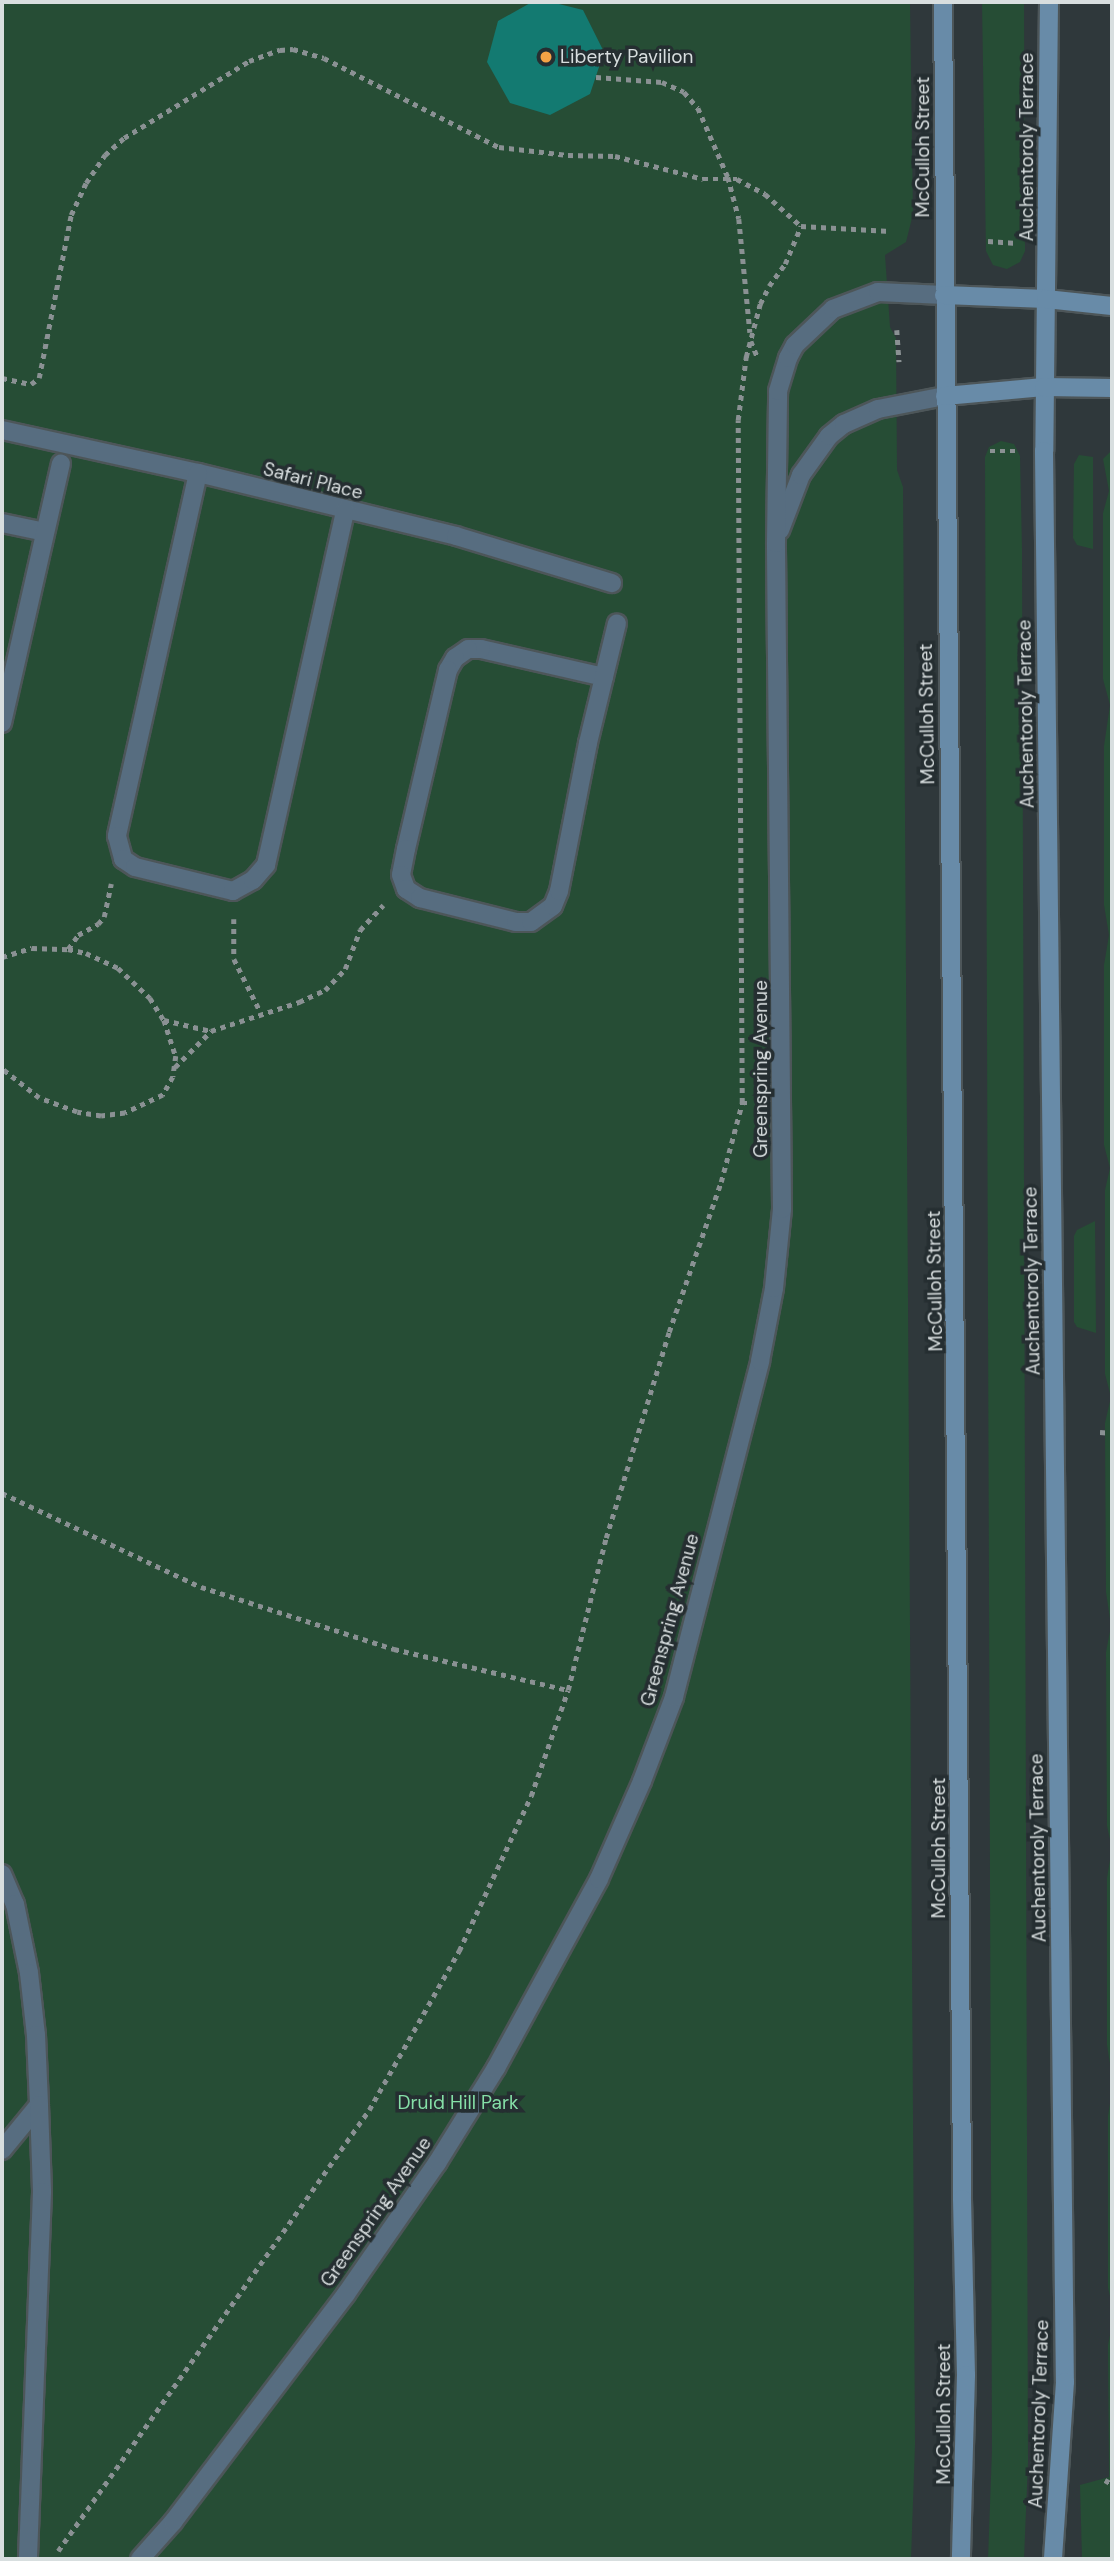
<!DOCTYPE html>
<html>
<head>
<meta charset="utf-8">
<style>
  body { margin:0 }
  #map { position:relative; width:1114px; height:2561px; overflow:hidden; background:#2f383b; font-family:"DM Sans",sans-serif }
  div>[style] { position:absolute }
  [style*='--x'] { left:calc(var(--x)*1px); top:calc(var(--y)*1px); width:calc(var(--w)*1px); rotate:calc(var(--a)*1deg) }
  .green>* { inset:0; background:#264d35 }
  .building>* { inset:0; background:#137a71 }
  .path>* { height:4.5px; margin-top:-2.25px; transform-origin:0; background:repeating-linear-gradient(90deg,#8a9193 0 5px,transparent 0 10px) }
  .roads { filter:drop-shadow(2px 0 #4d5659) drop-shadow(-2px 0 #4d5659) drop-shadow(0 2px #4d5659) drop-shadow(0 -2px #4d5659) }
  .lane>* { height:18px; margin:-9px; padding:0 9px; transform-origin:9px; border-radius:9px; background:#576d80 }
  .street>* { height:18px; margin:-9px; padding:0 9px; transform-origin:9px; border-radius:9px; background:#576d80 }
  .secondary>* { height:18px; margin:-9px; padding:0 9px; transform-origin:9px; border-radius:9px; background:#688ba8 }
  .dots>* { width:19px; height:19px; translate:-50% -50%; box-sizing:border-box; border:4px solid #252e31; border-radius:50% }
  span { translate:-50% -50%; white-space:nowrap; text-align:center; line-height:1.15; -webkit-text-stroke:7px #252e31; paint-order:stroke }
  .poi-label { font-size:19px; color:#d8dedf }
  .left { translate:0 -50%; text-align:left }
  .street-label { font-size:19px; color:#d8dedf }
  .park-label { font-size:19px; color:#85dfa7 }
  .frame { position:absolute; inset:0; border:4px solid #d8dedf; pointer-events:none }
</style>
</head>
<body>
<div id="map">
  <div class="green">
    <i style="clip-path:polygon(2px 2px,910px 2px,913px 214px,906px 242px,885px 255px,890px 327px,896px 338px,897px 470px,903px 487px,915px 2444px,911px 2559px,2px 2559px)"></i>
    <i style="clip-path:polygon(982px 2px,1024px 2px,1025px 251px,1020px 262px,1007px 269px,993px 265px,986px 251px)"></i>
    <i style="clip-path:polygon(1001px 441px,1014px 444px,1020px 456px,1022px 549px,1028px 2462px,1024px 2559px,988px 2559px,992px 2450px,985px 457px,989px 447px)"></i>
    <i style="clip-path:polygon(1112px 450px,1112px 2076px,1107px 2045px,1107px 1878px,1112px 1848px,1107px 1826px,1106px 1652px,1111px 1626px,1106px 1592px,1105px 1423px,1111px 1397px,1105px 1374px,1105px 1190px,1110px 1168px,1104px 1145px,1104px 965px,1109px 935px,1104px 905px,1104px 746px,1110px 705px,1103px 679px,1103px 513px,1109px 491px,1103px 459px)"></i>
    <i style="clip-path:polygon(1079px 455px,1093px 457px,1093px 549px,1077px 545px,1073px 538px,1074px 464px)"></i>
    <i style="clip-path:polygon(1095px 1221px,1096px 1333px,1077px 1327px,1074px 1322px,1074px 1236px,1077px 1230px)"></i>
    <i style="clip-path:polygon(1112px 2091px,1112px 2304px,1108px 2288px,1108px 2116px)"></i>
    <i style="clip-path:polygon(1112px 2325px,1112px 2559px,1082px 2559px,1080px 2485px,1109px 2477px,1108px 2345px)"></i>
  </div>
  <div class="building">
    <i style="clip-path:polygon(532px 2px,551px 2px,583px 10px,604px 52px,590px 94px,550px 115px,510px 103px,487px 62px,498px 21px)"></i>
  </div>
  <div class="path">
    <i style="--x:596;--y:77;--w:66;--a:4.3"></i>
    <i style="--x:662;--y:82;--w:24;--a:24"></i>
    <i style="--x:684;--y:92;--w:21;--a:49"></i>
    <i style="--x:698;--y:108;--w:75;--a:66.5"></i>
    <i style="--x:728;--y:177;--w:43;--a:75.3"></i>
    <i style="--x:739;--y:219;--w:114;--a:84.4"></i>
    <i style="--x:988;--y:241;--w:29;--a:4"></i>
    <i style="--x:897;--y:330;--w:32;--a:86"></i>
    <i style="--x:751;--y:341;--w:18;--a:68"></i>
    <i style="--x:2;--y:378;--w:30;--a:12"></i>
    <i style="--x:31;--y:384;--w:10;--a:-37"></i>
    <i style="--x:39;--y:378;--w:166;--a:-78.9"></i>
    <i style="--x:71;--y:215;--w:35;--a:-65"></i>
    <i style="--x:86;--y:183;--w:34;--a:-56"></i>
    <i style="--x:105;--y:155;--w:25;--a:-42"></i>
    <i style="--x:124;--y:138;--w:147;--a:-31.6"></i>
    <i style="--x:249;--y:61;--w:33;--a:-20"></i>
    <i style="--x:280;--y:50;--w:13;--a:-4"></i>
    <i style="--x:293;--y:49;--w:32;--a:16"></i>
    <i style="--x:324;--y:58;--w:196;--a:27"></i>
    <i style="--x:499;--y:147;--w:69;--a:6.6"></i>
    <i style="--x:568;--y:155;--w:47;--a:1.2"></i>
    <i style="--x:615;--y:156;--w:91;--a:14.6"></i>
    <i style="--x:703;--y:179;--w:34;--a:0"></i>
    <i style="--x:737;--y:179;--w:32;--a:28"></i>
    <i style="--x:765;--y:194;--w:48;--a:41.6"></i>
    <i style="--x:801;--y:226;--w:89;--a:3.2"></i>
    <i style="--x:990;--y:451;--w:25;--a:0"></i>
    <i style="--x:234;--y:919;--w:40;--a:90"></i>
    <i style="--x:234;--y:959;--w:60;--a:63.4"></i>
    <i style="--x:68;--y:949;--w:17;--a:-54"></i>
    <i style="--x:78;--y:935;--w:23;--a:-29"></i>
    <i style="--x:98;--y:924;--w:9;--a:-49"></i>
    <i style="--x:104;--y:917;--w:34;--a:-78"></i>
    <i style="--x:2;--y:957;--w:31;--a:-17"></i>
    <i style="--x:32;--y:948;--w:36;--a:2"></i>
    <i style="--x:68;--y:949;--w:18;--a:13"></i>
    <i style="--x:86;--y:953;--w:35;--a:25"></i>
    <i style="--x:118;--y:968;--w:44;--a:43.2"></i>
    <i style="--x:150;--y:998;--w:26;--a:58"></i>
    <i style="--x:164;--y:1020;--w:38;--a:72"></i>
    <i style="--x:176;--y:1056;--w:21;--a:98"></i>
    <i style="--x:173;--y:1077;--w:21;--a:119"></i>
    <i style="--x:163;--y:1095;--w:42;--a:154.7"></i>
    <i style="--x:125;--y:1113;--w:24;--a:173"></i>
    <i style="--x:101;--y:1116;--w:24;--a:-171"></i>
    <i style="--x:77;--y:1112;--w:40;--a:-159.8"></i>
    <i style="--x:39;--y:1098;--w:47;--a:-141.9"></i>
    <i style="--x:164;--y:1020;--w:48;--a:13.2"></i>
    <i style="--x:211;--y:1031;--w:93;--a:-18.2"></i>
    <i style="--x:299;--y:1002;--w:29;--a:-25"></i>
    <i style="--x:325;--y:990;--w:29;--a:-46"></i>
    <i style="--x:345;--y:969;--w:42;--a:-69"></i>
    <i style="--x:360;--y:930;--w:34;--a:-47"></i>
    <i style="--x:175;--y:1067;--w:51;--a:-45"></i>
    <i style="--x:742;--y:1103;--w:683;--a:-90.34"></i>
    <i style="--x:738;--y:420;--w:64;--a:-82.8"></i>
    <i style="--x:746;--y:357;--w:55;--a:-75.2"></i>
    <i style="--x:760;--y:304;--w:20;--a:-63"></i>
    <i style="--x:769;--y:286;--w:27;--a:-54"></i>
    <i style="--x:785;--y:264;--w:41;--a:-67.2"></i>
    <i style="--x:1100;--y:1432;--w:12;--a:5"></i>
    <i style="--x:2;--y:1493;--w:220;--a:25.3"></i>
    <i style="--x:201;--y:1587;--w:203;--a:17.8"></i>
    <i style="--x:394;--y:1649;--w:179;--a:13.3"></i>
    <i style="--x:1105;--y:2480;--w:8;--a:30"></i>
    <i style="--x:58;--y:2551;--w:540;--a:-54.81"></i>
    <i style="--x:369;--y:2110;--w:183;--a:-60.5"></i>
    <i style="--x:459;--y:1951;--w:171;--a:-65.1"></i>
    <i style="--x:531;--y:1796;--w:112;--a:-70.8"></i>
    <i style="--x:568;--y:1690;--w:157;--a:-76"></i>
    <i style="--x:606;--y:1538;--w:215;--a:-73"></i>
    <i style="--x:669;--y:1332;--w:159;--a:-70.9"></i>
    <i style="--x:721;--y:1182;--w:82;--a:-75.1"></i>
    <i style="--x:742;--y:1103;--w:9;--a:0"></i>
  </div>
  <div class="roads">
    <div class="lane">
      <i style="--x:2;--y:430;--w:201;--a:12.4"></i>
      <i style="--x:198;--y:473;--w:266;--a:13.7"></i>
      <i style="--x:456;--y:536;--w:163;--a:16.8"></i>
      <i style="--x:198;--y:473;--w:372;--a:102.6"></i>
      <i style="--x:117;--y:836;--w:24;--a:75"></i>
      <i style="--x:123;--y:859;--w:14;--a:34"></i>
      <i style="--x:135;--y:867;--w:101;--a:13.8"></i>
      <i style="--x:233;--y:891;--w:23;--a:-29"></i>
      <i style="--x:253;--y:880;--w:20;--a:-49"></i>
      <i style="--x:266;--y:865;--w:363;--a:-77.4"></i>
      <i style="--x:2;--y:523;--w:44;--a:11.8"></i>
      <i style="--x:604;--y:677;--w:126;--a:-167.2"></i>
      <i style="--x:481;--y:649;--w:13;--a:180"></i>
      <i style="--x:468;--y:649;--w:16;--a:145"></i>
      <i style="--x:455;--y:658;--w:14;--a:120"></i>
      <i style="--x:448;--y:670;--w:184;--a:103.2"></i>
      <i style="--x:406;--y:849;--w:26;--a:101"></i>
      <i style="--x:401;--y:875;--w:15;--a:70"></i>
      <i style="--x:406;--y:889;--w:17;--a:33"></i>
      <i style="--x:420;--y:898;--w:99;--a:14"></i>
      <i style="--x:516;--y:922;--w:15;--a:0"></i>
      <i style="--x:531;--y:922;--w:27;--a:-36"></i>
      <i style="--x:553;--y:906;--w:16;--a:-68"></i>
      <i style="--x:559;--y:891;--w:151;--a:-78.9"></i>
      <i style="--x:588;--y:743;--w:123;--a:-76.4"></i>
      <i style="--x:2;--y:723;--w:266;--a:-77.2"></i>
      <i style="--x:2;--y:2150;--w:58;--a:-50.6"></i>
    </div>
    <div class="street">
      <i style="--x:780;--y:530;--w:59;--a:-69.1"></i>
      <i style="--x:801;--y:475;--w:48;--a:-54.3"></i>
      <i style="--x:829;--y:436;--w:19;--a:-39"></i>
      <i style="--x:844;--y:424;--w:37;--a:-24"></i>
      <i style="--x:878;--y:409;--w:68;--a:-11"></i>
      <i style="--x:2;--y:1874;--w:33;--a:67"></i>
      <i style="--x:15;--y:1904;--w:70;--a:78.5"></i>
      <i style="--x:29;--y:1973;--w:62;--a:83.6"></i>
      <i style="--x:36;--y:2035;--w:70;--a:87.5"></i>
      <i style="--x:39;--y:2105;--w:87;--a:88"></i>
      <i style="--x:42;--y:2192;--w:367;--a:92.2"></i>
      <i style="--x:140;--y:2559;--w:50;--a:-48.3"></i>
      <i style="--x:173;--y:2522;--w:286;--a:-52.8"></i>
      <i style="--x:346;--y:2294;--w:160;--a:-55.2"></i>
      <i style="--x:437;--y:2163;--w:112;--a:-58.2"></i>
      <i style="--x:496;--y:2068;--w:215;--a:-61.4"></i>
      <i style="--x:599;--y:1879;--w:107;--a:-66.3"></i>
      <i style="--x:642;--y:1781;--w:90;--a:-69.1"></i>
      <i style="--x:674;--y:1697;--w:347;--a:-75.6"></i>
      <i style="--x:760;--y:1361;--w:74;--a:-79.1"></i>
      <i style="--x:774;--y:1288;--w:79;--a:-84.2"></i>
      <i style="--x:782;--y:1209;--w:666;--a:-90.52"></i>
      <i style="--x:776;--y:543;--w:152;--a:-89.2"></i>
      <i style="--x:778;--y:391;--w:34;--a:-73"></i>
      <i style="--x:788;--y:358;--w:15;--a:-62"></i>
      <i style="--x:795;--y:345;--w:52;--a:-43.5"></i>
      <i style="--x:833;--y:309;--w:48;--a:-20.7"></i>
      <i style="--x:878;--y:292;--w:66;--a:2.6"></i>
    </div>
    <div class="secondary">
      <i style="--x:943;--y:2;--w:2197;--a:89.5"></i>
      <i style="--x:962;--y:2199;--w:176;--a:88.7"></i>
      <i style="--x:966;--y:2375;--w:184;--a:91.6"></i>
      <i style="--x:1049;--y:2;--w:449;--a:90.6"></i>
      <i style="--x:1044;--y:451;--w:1931;--a:89.38"></i>
      <i style="--x:1065;--y:2382;--w:177;--a:93.9"></i>
      <i style="--x:944;--y:295;--w:102;--a:2.2"></i>
      <i style="--x:1046;--y:299;--w:66;--a:6.1"></i>
      <i style="--x:945;--y:396;--w:99;--a:-5.2"></i>
      <i style="--x:1044;--y:387;--w:68;--a:0.8"></i>
    </div>
  </div>
  <div class="dots">
    <i style="left:546px;top:57px;background:#f5a345"></i>
  </div>
  <div class="poi-label">
    <span class="left" style="left:560px;top:57px">Liberty Pavilion</span>
  </div>
  <div class="street-label">
    <span style="left:923px;top:147px;rotate:-90deg">McCulloh Street</span>
    <span style="left:1027px;top:147px;rotate:-90deg">Auchentoroly Terrace</span>
    <span style="left:313px;top:481px;rotate:14deg">Safari Place</span>
    <span style="left:927px;top:714px;rotate:-91deg">McCulloh Street</span>
    <span style="left:1026px;top:714px;rotate:-91deg">Auchentoroly Terrace</span>
    <span style="left:761px;top:1069px;rotate:-90deg">Greenspring Avenue</span>
    <span style="left:935px;top:1281px;rotate:-91deg">McCulloh Street</span>
    <span style="left:1032px;top:1281px;rotate:-91deg">Auchentoroly Terrace</span>
    <span style="left:670px;top:1620px;rotate:-75deg">Greenspring Avenue</span>
    <span style="left:939px;top:1848px;rotate:-90deg">McCulloh Street</span>
    <span style="left:1038px;top:1848px;rotate:-91deg">Auchentoroly Terrace</span>
    <span style="left:376px;top:2212px;rotate:-55deg">Greenspring Avenue</span>
    <span style="left:944px;top:2414px;rotate:-90deg">McCulloh Street</span>
    <span style="left:1039px;top:2414px;rotate:-88deg">Auchentoroly Terrace</span>
  </div>
  <div class="park-label">
    <span style="left:458px;top:2103px">Druid Hill Park</span>
  </div>
  <div class="frame"></div>
</div>
</body>
</html>
